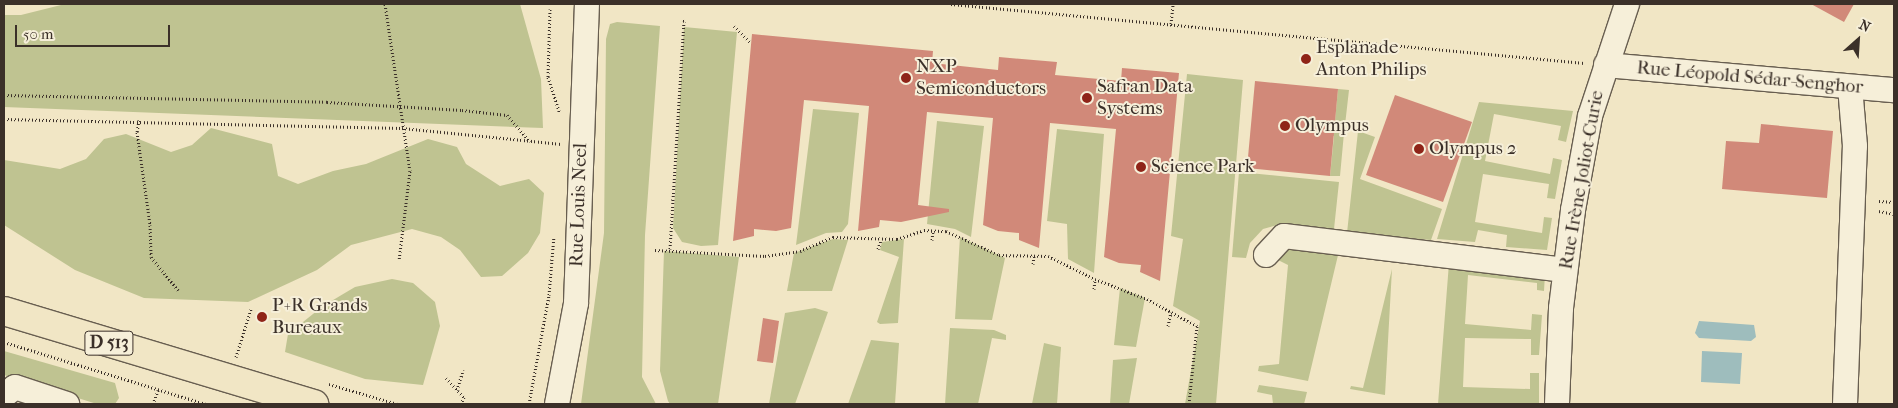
<!DOCTYPE html>
<html>
<head>
<meta charset="utf-8">
<style>
  body { margin:0 }
  #map { position:relative; width:1898px; height:408px; overflow:hidden; background:#f1e6c5; font-family:"IM FELL French Canon",serif }
  div>[style] { position:absolute }
  [style*='--x'] { left:calc(var(--x)*1px); top:calc(var(--y)*1px); width:calc(var(--w)*1px); rotate:calc(var(--a)*1deg) }
  .green>* { inset:0; background:#bfc391 }
  .water>* { inset:0; background:#9ebdbd }
  .building>* { inset:0; background:#d18979 }
  .path>* { height:3px; margin-top:-1.5px; transform-origin:0; background:repeating-linear-gradient(90deg,#3b3029 0 1px,transparent 0 3.5px) }
  .roads { filter:drop-shadow(1px 0 #685e50) drop-shadow(-1px 0 #685e50) drop-shadow(0 1px #685e50) drop-shadow(0 -1px #685e50) }
  .minor>* { height:24px; margin:-12px; padding:0 12px; transform-origin:12px; border-radius:12px; background:#f6efd9 }
  .major>* { height:28px; margin:-14px; padding:0 14px; transform-origin:14px; border-radius:14px; background:#f1e6c5 }
  .dots>* { width:14px; height:14px; translate:-50% -50%; box-sizing:border-box; border:2px solid #f6efd9; border-radius:50% }
  span { translate:-50% -50%; white-space:nowrap; text-align:center; line-height:1.15; -webkit-text-stroke:4px #f6efd9; paint-order:stroke }
  .shield-label span { padding:1px 4px; background:#f6efd9; border:1px solid; border-radius:4px; -webkit-text-stroke-width:0 }
  .shield-label { font-size:18px; color:#3b3029; font-weight:700 }
  .poi-label { font-size:19px; color:#3b3029 }
  .left { translate:0 -50%; text-align:left }
  .street-label { font-size:19px; color:#3b3029 }
  .frame { position:absolute; inset:0; border:5px solid #3b3029; pointer-events:none }
  .north { position:absolute; left:1833px; top:15px; width:50px; height:50px; -webkit-text-stroke:4px #f6efd9; paint-order:stroke; rotate:26deg; font-size:14px; font-weight:700; line-height:20px; text-align:center; color:#3b3029 }
  .north::after { content:''; display:block; margin:auto; width:18px; height:22px; background:#3b3029; clip-path:polygon(50% 0,100% 100%,50% 72%,0 100%) }
  .scale { position:absolute; left:15px; top:25px; width:155px; height:22px; box-sizing:border-box; border:2px solid #3b3029; border-top:0; padding-left:6px; font-size:15px; line-height:18px; white-space:nowrap; color:#3b3029; -webkit-text-stroke:4px #f6efd9; paint-order:stroke }
</style>
</head>
<body>
<div id="map">
  <div class="green">
    <i style="clip-path:polygon(65px 4px,520px 4px,541px 79px,543px 128px,4px 107px,4px 15px,21px 15px)"></i>
    <i style="clip-path:polygon(617px 22px,660px 26px,645px 235px,642px 377px,656px 404px,581px 404px,604px 233px,606px 39px,610px 24px)"></i>
    <i style="clip-path:polygon(684px 27px,737px 32px,718px 245px,701px 246px,682px 242px,673px 228px)"></i>
    <i style="clip-path:polygon(1187px 74px,1243px 80px,1216px 404px,1185px 404px,1200px 321px,1173px 306px,1183px 239px,1171px 236px)"></i>
    <i style="clip-path:polygon(1338px 89px,1349px 90px,1345px 125px,1320px 123px,1321px 120px,1335px 121px)"></i>
    <i style="clip-path:polygon(1479px 102px,1573px 111px,1566px 142px,1558px 140px,1561px 126px,1494px 114px,1485px 161px,1550px 174px,1553px 158px,1562px 160px,1555px 199px,1547px 198px,1549px 184px,1483px 174px,1475px 222px,1542px 233px,1544px 217px,1552px 218px,1547px 250px,1506px 247px,1507px 235px,1478px 230px,1475px 242px,1437px 239px)"></i>
    <i style="clip-path:polygon(813px 109px,859px 113px,848px 224px,842px 232px,826px 233px,796px 245px)"></i>
    <i style="clip-path:polygon(937px 121px,984px 126px,971px 237px,955px 229px,927px 224px)"></i>
    <i style="clip-path:polygon(211px 128px,272px 144px,278px 176px,298px 184px,333px 171px,366px 164px,428px 139px,457px 147px,466px 164px,500px 186px,529px 179px,544px 193px,540px 233px,528px 253px,502px 276px,481px 277px,460px 250px,441px 237px,412px 229px,351px 245px,317px 270px,248px 302px,144px 298px,75px 270px,4px 225px,4px 160px,60px 169px,86px 159px,104px 139px,126px 134px,171px 152px,192px 145px)"></i>
    <i style="clip-path:polygon(1057px 129px,1104px 134px,1094px 273px,1068px 259px,1067px 224px,1047px 221px)"></i>
    <i style="clip-path:polygon(1320px 129px,1344px 133px,1340px 176px,1330px 176px,1334px 136px,1319px 134px)"></i>
    <i style="clip-path:polygon(1358px 131px,1375px 137px,1360px 179px,1442px 209px,1431px 240px,1347px 233px)"></i>
    <i style="clip-path:polygon(1239px 172px,1339px 182px,1334px 229px,1281px 224px,1263px 229px,1250px 243px,1246px 258px,1232px 257px)"></i>
    <i style="clip-path:polygon(960px 237px,1005px 258px,992px 320px,955px 319px)"></i>
    <i style="clip-path:polygon(833px 239px,848px 240px,832px 291px,787px 291px,794px 253px)"></i>
    <i style="clip-path:polygon(904px 239px,898px 323px,880px 324px,877px 322px,899px 257px,880px 250px,882px 242px)"></i>
    <i style="clip-path:polygon(1271px 247px,1339px 251px,1308px 381px,1258px 371px,1259px 366px,1279px 364px,1288px 265px,1270px 256px)"></i>
    <i style="clip-path:polygon(664px 251px,739px 257px,718px 404px,670px 404px,668px 401px,660px 371px)"></i>
    <i style="clip-path:polygon(1449px 263px,1545px 274px,1544px 291px,1537px 290px,1537px 283px,1468px 275px,1465px 324px,1531px 330px,1532px 314px,1542px 315px,1539px 355px,1531px 355px,1531px 339px,1465px 338px,1463px 387px,1530px 389px,1530px 373px,1539px 373px,1539px 404px,1438px 404px)"></i>
    <i style="clip-path:polygon(1392px 269px,1385px 395px,1350px 389px,1351px 386px,1363px 388px)"></i>
    <i style="clip-path:polygon(392px 279px,413px 283px,435px 302px,440px 326px,423px 385px,365px 379px,285px 352px,288px 334px,323px 306px,355px 287px)"></i>
    <i style="clip-path:polygon(1120px 288px,1145px 298px,1136px 347px,1114px 345px)"></i>
    <i style="clip-path:polygon(815px 308px,828px 312px,795px 404px,769px 404px,785px 313px)"></i>
    <i style="clip-path:polygon(950px 328px,994px 330px,1006px 335px,1006px 340px,992px 338px,978px 404px,945px 404px)"></i>
    <i style="clip-path:polygon(871px 340px,899px 343px,895px 404px,848px 404px)"></i>
    <i style="clip-path:polygon(1044px 343px,1061px 347px,1057px 404px,1032px 404px)"></i>
    <i style="clip-path:polygon(4px 351px,115px 383px,119px 398px,115px 404px,97px 404px,4px 375px)"></i>
    <i style="clip-path:polygon(1137px 358px,1129px 404px,1110px 404px,1113px 360px)"></i>
    <i style="clip-path:polygon(1259px 385px,1307px 392px,1304px 404px,1273px 404px,1272px 395px,1257px 392px)"></i>
  </div>
  <div class="water">
    <i style="clip-path:polygon(1699px 321px,1754px 325px,1756px 337px,1751px 341px,1699px 338px,1695px 333px)"></i>
    <i style="clip-path:polygon(1702px 351px,1742px 353px,1740px 384px,1701px 382px)"></i>
  </div>
  <div class="building">
    <i style="clip-path:polygon(1811px 4px,1854px 4px,1844px 22px)"></i>
    <i style="clip-path:polygon(752px 34px,933px 51px,932px 63px,998px 70px,999px 57px,1057px 62px,1055px 75px,1121px 81px,1122px 68px,1179px 73px,1160px 281px,1140px 272px,1141px 265px,1119px 263px,1104px 257px,1116px 129px,1050px 123px,1039px 248px,1019px 240px,1019px 233px,998px 231px,983px 225px,993px 118px,927px 112px,918px 205px,949px 209px,949px 212px,901px 222px,880px 220px,879px 227px,858px 231px,869px 106px,804px 100px,791px 228px,776px 231px,754px 229px,754px 236px,733px 241px)"></i>
    <i style="clip-path:polygon(1255px 81px,1338px 89px,1330px 176px,1247px 168px)"></i>
    <i style="clip-path:polygon(1395px 95px,1472px 122px,1443px 202px,1366px 175px)"></i>
    <i style="clip-path:polygon(1761px 124px,1833px 131px,1827px 198px,1722px 189px,1726px 141px,1759px 143px)"></i>
    <i style="clip-path:polygon(763px 318px,779px 321px,773px 363px,757px 361px)"></i>
  </div>
  <div class="path">
    <i style="--x:385;--y:4;--w:169;--a:81.5"></i>
    <i style="--x:410;--y:171;--w:91;--a:97"></i>
    <i style="--x:951;--y:4;--w:636;--a:5.32"></i>
    <i style="--x:550;--y:9;--w:68;--a:91.7"></i>
    <i style="--x:548;--y:77;--w:38;--a:72"></i>
    <i style="--x:1171;--y:24;--w:20;--a:-84"></i>
    <i style="--x:734;--y:26;--w:23;--a:45"></i>
    <i style="--x:4;--y:95;--w:323;--a:1.2"></i>
    <i style="--x:327;--y:102;--w:135;--a:3.4"></i>
    <i style="--x:462;--y:110;--w:45;--a:6.3"></i>
    <i style="--x:507;--y:115;--w:35;--a:49"></i>
    <i style="--x:4;--y:119;--w:398;--a:1.3"></i>
    <i style="--x:402;--y:128;--w:160;--a:5.7"></i>
    <i style="--x:139;--y:120;--w:12;--a:99"></i>
    <i style="--x:137;--y:132;--w:94;--a:82"></i>
    <i style="--x:150;--y:225;--w:32;--a:88"></i>
    <i style="--x:151;--y:257;--w:43;--a:50.7"></i>
    <i style="--x:1879;--y:201;--w:15;--a:4"></i>
    <i style="--x:1879;--y:211;--w:15;--a:11"></i>
    <i style="--x:932;--y:240;--w:9;--a:-84"></i>
    <i style="--x:670;--y:249;--w:228;--a:-86.5"></i>
    <i style="--x:684;--y:21;--w:3;--a:-162"></i>
    <i style="--x:878;--y:249;--w:9;--a:-72"></i>
    <i style="--x:655;--y:250;--w:110;--a:3.1"></i>
    <i style="--x:765;--y:256;--w:35;--a:-8"></i>
    <i style="--x:800;--y:251;--w:36;--a:-23"></i>
    <i style="--x:833;--y:237;--w:64;--a:1.8"></i>
    <i style="--x:897;--y:239;--w:28;--a:-18"></i>
    <i style="--x:924;--y:230;--w:22;--a:3"></i>
    <i style="--x:946;--y:231;--w:58;--a:24.4"></i>
    <i style="--x:999;--y:255;--w:49;--a:1.2"></i>
    <i style="--x:1048;--y:256;--w:52;--a:26.1"></i>
    <i style="--x:1095;--y:279;--w:56;--a:21"></i>
    <i style="--x:1147;--y:299;--w:57;--a:28.4"></i>
    <i style="--x:1197;--y:326;--w:78;--a:95.9"></i>
    <i style="--x:1033;--y:264;--w:8;--a:-83"></i>
    <i style="--x:1094;--y:289;--w:10;--a:-84"></i>
    <i style="--x:1168;--y:326;--w:14;--a:-78"></i>
    <i style="--x:4;--y:342;--w:211;--a:17.1"></i>
    <i style="--x:236;--y:357;--w:50;--a:-72.6"></i>
    <i style="--x:446;--y:378;--w:26;--a:47"></i>
    <i style="--x:464;--y:397;--w:8;--a:113"></i>
    <i style="--x:329;--y:384;--w:72;--a:16.2"></i>
    <i style="--x:457;--y:390;--w:21;--a:-73"></i>
    <i style="--x:153;--y:404;--w:15;--a:-70"></i>
    <i style="--x:529;--y:404;--w:111;--a:-79.6"></i>
    <i style="--x:549;--y:295;--w:59;--a:-85.2"></i>
  </div>
  <div class="roads">
    <div class="minor">
      <i style="--x:1606;--y:65;--w:289;--a:5"></i>
      <i style="--x:1266;--y:255;--w:26;--a:-47"></i>
      <i style="--x:1284;--y:236;--w:283;--a:6.9"></i>
      <i style="--x:4;--y:396;--w:14;--a:-39"></i>
      <i style="--x:15;--y:387;--w:55;--a:18.1"></i>
      <i style="--x:557;--y:404;--w:103;--a:-79.3"></i>
      <i style="--x:576;--y:303;--w:299;--a:-87.9"></i>
      <i style="--x:1557;--y:404;--w:96;--a:-87.6"></i>
      <i style="--x:1561;--y:308;--w:99;--a:-83"></i>
      <i style="--x:1573;--y:210;--w:96;--a:-79.7"></i>
      <i style="--x:1590;--y:116;--w:118;--a:-71.7"></i>
      <i style="--x:1845;--y:404;--w:258;--a:-87.8"></i>
      <i style="--x:1855;--y:146;--w:59;--a:-94.8"></i>
    </div>
    <div class="major">
      <i style="--x:4;--y:311;--w:324;--a:16.7"></i>
    </div>
  </div>
  <div class="dots">
    <i style="left:1306px;top:59px;background:#8f2418"></i>
    <i style="left:906px;top:78px;background:#8f2418"></i>
    <i style="left:1087px;top:98px;background:#8f2418"></i>
    <i style="left:1285px;top:126px;background:#8f2418"></i>
    <i style="left:1419px;top:149px;background:#8f2418"></i>
    <i style="left:1141px;top:167px;background:#8f2418"></i>
    <i style="left:262px;top:317px;background:#8f2418"></i>
  </div>
  <div class="shield-label">
    <span style="left:109px;top:343px">D 513</span>
  </div>
  <div class="poi-label">
    <span class="left" style="left:1316px;top:59px">Esplanade<br>Anton Philips</span>
    <span class="left" style="left:916px;top:78px">NXP<br>Semiconductors</span>
    <span class="left" style="left:1097px;top:98px">Safran Data<br>Systems</span>
    <span class="left" style="left:1295px;top:126px">Olympus</span>
    <span class="left" style="left:1429px;top:149px">Olympus 2</span>
    <span class="left" style="left:1151px;top:167px">Science Park</span>
    <span class="left" style="left:272px;top:317px">P+R Grands<br>Bureaux</span>
  </div>
  <div class="street-label">
    <span style="left:1750px;top:78px;rotate:5deg">Rue Léopold Sédar-Senghor</span>
    <span style="left:1582px;top:180px;rotate:-80deg">Rue Irène Joliot-Curie</span>
    <span style="left:579px;top:205px;rotate:-88deg">Rue Louis Neel</span>
  </div>
  <div class="frame"></div>
  <div class="north">N</div>
  <div class="scale">50 m</div>
</div>
</body>
</html>
